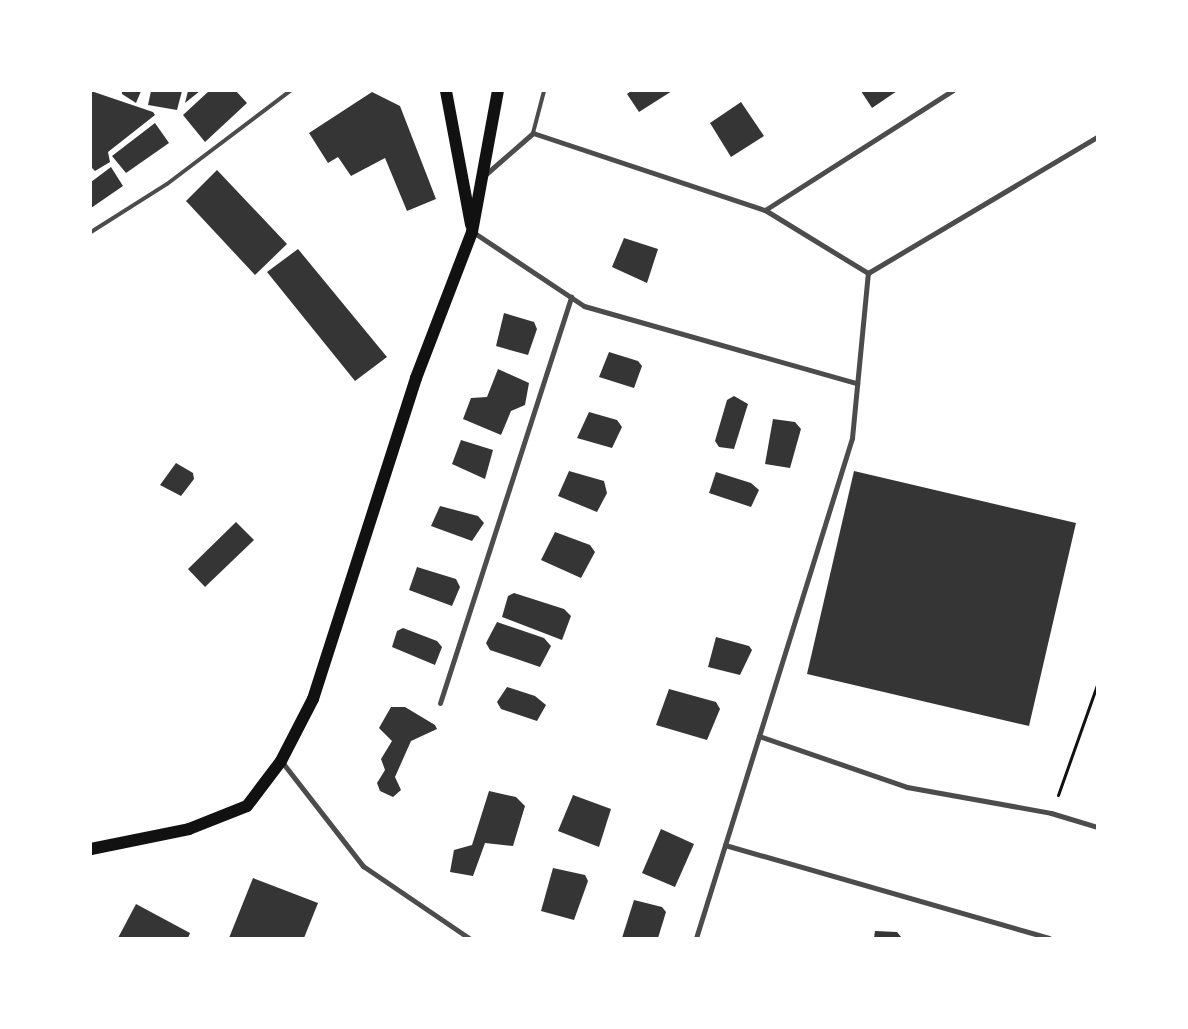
<!DOCTYPE html>
<html>
<head>
<meta charset="utf-8">
<style>
  body { margin:0 }
  #map { position:relative; width:1188px; height:1029px; overflow:hidden; background:#fff; font-family:Mulish,sans-serif }
  div>[style] { position:absolute }
  [style*='--x'] { left:calc(var(--x)*1px); top:calc(var(--y)*1px); width:calc(var(--w)*1px); rotate:calc(var(--a)*1deg) }
  .building>* { inset:0; background:#353535 }
  .path>* { height:3px; margin:-1.5px; padding:0 1.5px; transform-origin:1.5px; border-radius:1.5px; background:#111 }
  .service>* { height:4px; margin:-2px; padding:0 2px; transform-origin:2px; border-radius:2px; background:#4c4c4c }
  .minor>* { height:5px; margin:-2.5px; padding:0 2.5px; transform-origin:2.5px; border-radius:2.5px; background:#4c4c4c }
  .primary>* { height:12px; margin:-6px; padding:0 6px; transform-origin:6px; border-radius:6px; background:#111 }
  span { translate:-50% -50%; white-space:nowrap; text-align:center; line-height:1.15; -webkit-text-stroke:5px #fff; paint-order:stroke }
  .frame { position:absolute; inset:0; border:92px solid #fff; pointer-events:none }
</style>
</head>
<body>
<div id="map">
  <div class="building">
    <i style="clip-path:polygon(91px 91px,153px 112px,155px 115px,108px 152px,110px 162px,95px 171px,91px 167px)"></i>
    <i style="clip-path:polygon(122px 91px,141px 91px,136px 103px,122px 94px)"></i>
    <i style="clip-path:polygon(151px 91px,182px 91px,177px 110px,148px 105px)"></i>
    <i style="clip-path:polygon(188px 91px,200px 91px,185px 103px)"></i>
    <i style="clip-path:polygon(209px 91px,236px 91px,247px 103px,205px 142px,183px 115px)"></i>
    <i style="clip-path:polygon(631px 91px,672px 91px,639px 112px,627px 94px)"></i>
    <i style="clip-path:polygon(861px 91px,897px 91px,872px 108px)"></i>
    <i style="clip-path:polygon(372px 92px,400px 106px,436px 199px,407px 211px,385px 158px,351px 176px,338px 157px,328px 163px,309px 133px)"></i>
    <i style="clip-path:polygon(741px 102px,764px 136px,731px 157px,710px 123px)"></i>
    <i style="clip-path:polygon(155px 123px,169px 143px,126px 173px,112px 156px)"></i>
    <i style="clip-path:polygon(111px 167px,123px 186px,91px 208px,91px 182px)"></i>
    <i style="clip-path:polygon(217px 170px,287px 244px,255px 275px,186px 201px)"></i>
    <i style="clip-path:polygon(624px 238px,658px 249px,647px 283px,612px 267px)"></i>
    <i style="clip-path:polygon(298px 249px,387px 357px,355px 381px,267px 272px)"></i>
    <i style="clip-path:polygon(504px 313px,534px 322px,537px 329px,528px 355px,496px 346px)"></i>
    <i style="clip-path:polygon(609px 352px,638px 361px,642px 366px,634px 388px,599px 377px)"></i>
    <i style="clip-path:polygon(498px 369px,529px 383px,525px 405px,511px 411px,501px 435px,463px 419px,471px 398px,487px 397px)"></i>
    <i style="clip-path:polygon(734px 396px,748px 404px,734px 449px,719px 447px,715px 441px,727px 400px)"></i>
    <i style="clip-path:polygon(589px 412px,617px 420px,622px 427px,612px 448px,577px 438px)"></i>
    <i style="clip-path:polygon(773px 419px,795px 422px,801px 429px,790px 468px,765px 464px)"></i>
    <i style="clip-path:polygon(461px 440px,493px 450px,485px 479px,452px 464px)"></i>
    <i style="clip-path:polygon(176px 463px,193px 473px,194px 479px,181px 496px,160px 485px)"></i>
    <i style="clip-path:polygon(569px 471px,604px 481px,607px 493px,597px 512px,558px 496px)"></i>
    <i style="clip-path:polygon(854px 471px,1076px 523px,1029px 726px,807px 674px)"></i>
    <i style="clip-path:polygon(716px 472px,751px 483px,759px 490px,751px 507px,709px 493px)"></i>
    <i style="clip-path:polygon(440px 506px,478px 516px,484px 523px,472px 541px,431px 526px)"></i>
    <i style="clip-path:polygon(236px 522px,254px 540px,205px 587px,188px 569px)"></i>
    <i style="clip-path:polygon(555px 532px,590px 545px,595px 552px,581px 578px,541px 560px)"></i>
    <i style="clip-path:polygon(417px 567px,456px 579px,460px 587px,452px 606px,409px 590px)"></i>
    <i style="clip-path:polygon(514px 593px,564px 609px,571px 616px,562px 640px,502px 617px,508px 596px)"></i>
    <i style="clip-path:polygon(497px 622px,544px 638px,551px 646px,540px 667px,490px 650px,486px 643px)"></i>
    <i style="clip-path:polygon(403px 628px,437px 641px,442px 647px,435px 665px,392px 647px,397px 631px)"></i>
    <i style="clip-path:polygon(716px 637px,749px 646px,752px 650px,740px 675px,708px 667px)"></i>
    <i style="clip-path:polygon(507px 687px,535px 696px,546px 705px,537px 721px,501px 709px,497px 702px)"></i>
    <i style="clip-path:polygon(669px 689px,716px 702px,720px 709px,707px 740px,656px 725px)"></i>
    <i style="clip-path:polygon(391px 707px,405px 707px,435px 725px,437px 729px,411px 741px,395px 777px,401px 790px,393px 797px,380px 791px,377px 783px,385px 770px,381px 759px,392px 741px,379px 728px)"></i>
    <i style="clip-path:polygon(489px 791px,516px 797px,525px 806px,513px 846px,485px 843px,473px 876px,450px 872px,454px 850px,472px 845px)"></i>
    <i style="clip-path:polygon(573px 795px,611px 809px,599px 847px,558px 831px)"></i>
    <i style="clip-path:polygon(661px 829px,694px 844px,675px 887px,642px 873px)"></i>
    <i style="clip-path:polygon(553px 868px,585px 875px,588px 881px,574px 920px,541px 911px)"></i>
    <i style="clip-path:polygon(253px 878px,318px 903px,304px 938px,229px 938px)"></i>
    <i style="clip-path:polygon(634px 900px,662px 907px,666px 912px,658px 938px,622px 938px)"></i>
    <i style="clip-path:polygon(136px 904px,190px 933px,188px 938px,118px 938px)"></i>
    <i style="clip-path:polygon(875px 931px,897px 932px,902px 938px,874px 938px)"></i>
  </div>
  <div class="path">
    <i style="--x:1058;--y:795;--w:117;--a:-70.5"></i>
  </div>
  <div class="service">
    <i style="--x:533;--y:133;--w:43;--a:-75.3"></i>
    <i style="--x:91;--y:232;--w:90;--a:-32.3"></i>
    <i style="--x:167;--y:184;--w:154;--a:-37.1"></i>
  </div>
  <div class="minor">
    <i style="--x:486;--y:174;--w:62;--a:-41.1"></i>
    <i style="--x:533;--y:133;--w:244;--a:18.4"></i>
    <i style="--x:765;--y:210;--w:121;--a:31.5"></i>
    <i style="--x:765;--y:210;--w:222;--a:-32.5"></i>
    <i style="--x:473;--y:232;--w:133;--a:33.7"></i>
    <i style="--x:584;--y:306;--w:284;--a:15.8"></i>
    <i style="--x:868;--y:273;--w:266;--a:-30.7"></i>
    <i style="--x:440;--y:703;--w:427;--a:-72.1"></i>
    <i style="--x:759;--y:736;--w:157;--a:19"></i>
    <i style="--x:907;--y:787;--w:146;--a:10.2"></i>
    <i style="--x:1051;--y:813;--w:48;--a:16.9"></i>
    <i style="--x:282;--y:762;--w:132;--a:52.1"></i>
    <i style="--x:363;--y:866;--w:128;--a:34.2"></i>
    <i style="--x:725;--y:845;--w:337;--a:16"></i>
    <i style="--x:696;--y:938;--w:524;--a:-72.67"></i>
    <i style="--x:852;--y:438;--w:166;--a:-84.5"></i>
  </div>
  <div class="primary">
    <i style="--x:446;--y:91;--w:136;--a:79.4"></i>
    <i style="--x:91;--y:849;--w:100;--a:-11.5"></i>
    <i style="--x:189;--y:829;--w:62;--a:-21.6"></i>
    <i style="--x:247;--y:806;--w:56;--a:-52.9"></i>
    <i style="--x:281;--y:761;--w:70;--a:-62.7"></i>
    <i style="--x:313;--y:699;--w:337;--a:-72.2"></i>
    <i style="--x:416;--y:378;--w:156;--a:-69"></i>
    <i style="--x:472;--y:232;--w:143;--a:-79.6"></i>
  </div>
  <div class="frame"></div>
</div>
</body>
</html>
